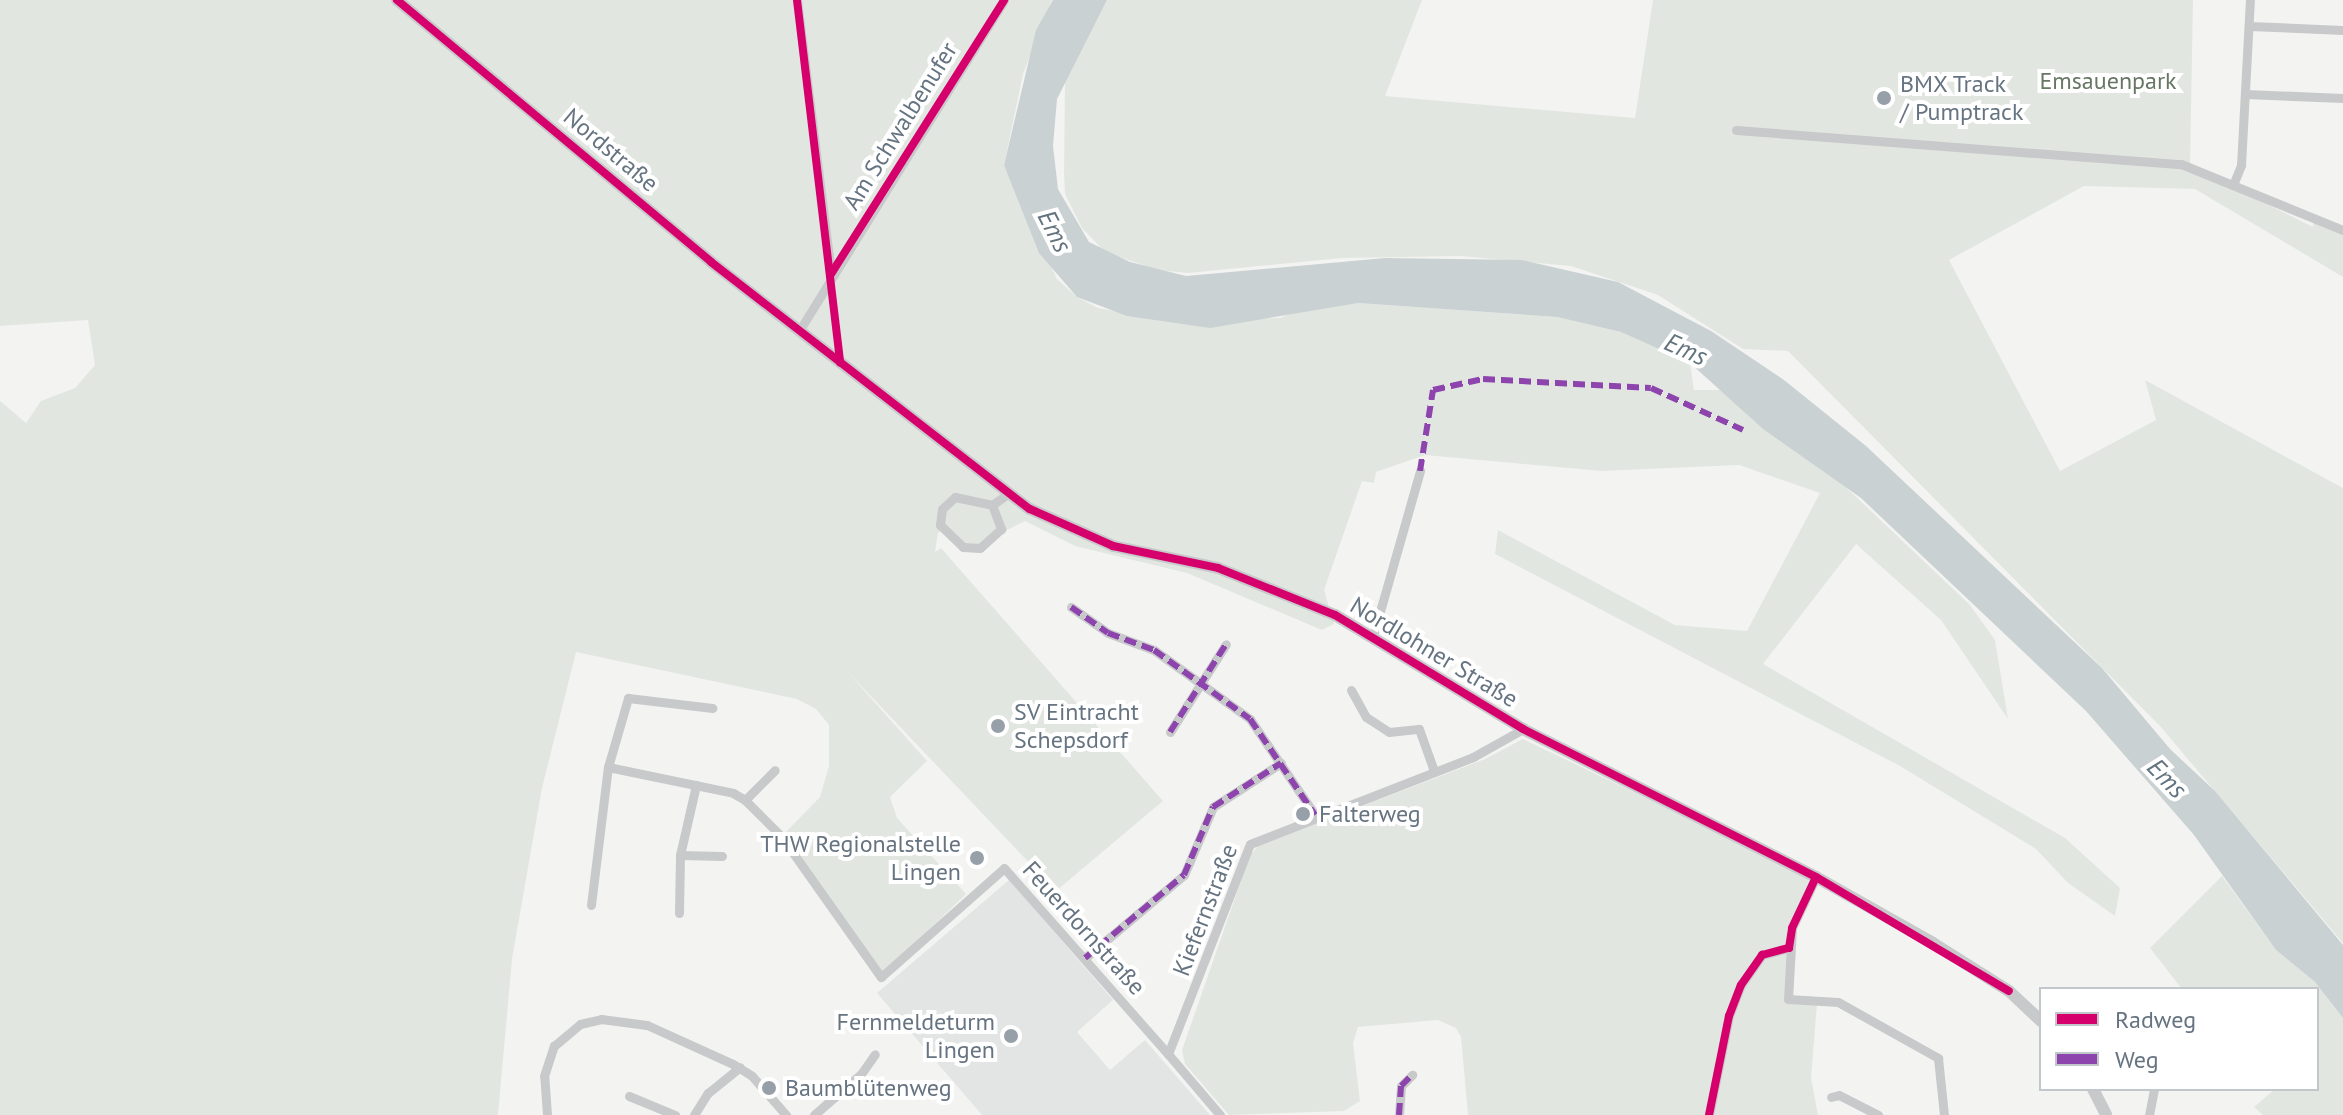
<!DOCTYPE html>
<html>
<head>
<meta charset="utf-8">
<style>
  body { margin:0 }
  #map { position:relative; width:2343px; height:1115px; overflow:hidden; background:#f3f4f2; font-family:"PT Sans",sans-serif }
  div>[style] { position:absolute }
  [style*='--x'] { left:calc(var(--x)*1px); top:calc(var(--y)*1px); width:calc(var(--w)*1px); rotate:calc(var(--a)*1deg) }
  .built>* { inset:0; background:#e3e5e5 }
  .green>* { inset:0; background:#e2e6e1 }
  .water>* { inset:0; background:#cad1d3 }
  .minor>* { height:9px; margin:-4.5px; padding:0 4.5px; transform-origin:4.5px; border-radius:4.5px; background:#c8c9ca }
  .tertiary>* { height:12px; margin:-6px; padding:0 6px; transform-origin:6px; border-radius:6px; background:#c8c9ca }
  .quiet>* { height:6px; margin-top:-3px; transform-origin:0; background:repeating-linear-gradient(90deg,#8e44ad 0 12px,transparent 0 18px) }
  .cycleway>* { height:8px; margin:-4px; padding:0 4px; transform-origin:4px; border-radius:4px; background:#d6006c }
  .dots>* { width:22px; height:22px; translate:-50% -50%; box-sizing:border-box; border:4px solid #fff; border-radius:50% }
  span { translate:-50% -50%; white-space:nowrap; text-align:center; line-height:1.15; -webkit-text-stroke:8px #fff; paint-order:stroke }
  .park-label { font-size:24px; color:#677764 }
  .poi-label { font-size:24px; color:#667380 }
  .left { translate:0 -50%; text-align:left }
  .right { translate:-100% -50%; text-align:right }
  .street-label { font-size:24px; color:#667380 }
  .water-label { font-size:26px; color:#62737d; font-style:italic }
  .legend { position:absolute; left:2039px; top:987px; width:280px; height:104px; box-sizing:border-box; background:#fff; border:2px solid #c2c7cc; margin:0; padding:10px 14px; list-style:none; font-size:24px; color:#667380 }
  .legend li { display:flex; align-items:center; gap:16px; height:40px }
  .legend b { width:40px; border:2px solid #c2c7cc }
</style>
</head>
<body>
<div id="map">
  <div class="built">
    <i style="clip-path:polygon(1009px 880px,1113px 1000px,1077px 1032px,1110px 1070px,1145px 1040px,1210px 1115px,982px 1115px,877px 993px)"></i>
  </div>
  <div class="green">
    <i style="clip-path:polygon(0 0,1052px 0,1023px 74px,1004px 165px,1057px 279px,1077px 297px,1098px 308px,1168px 320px,1280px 318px,1304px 308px,1358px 303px,1557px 317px,1621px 332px,1690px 363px,1694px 390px,1721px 390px,1763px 429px,1831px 473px,1970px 605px,1995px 640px,2008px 719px,1941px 620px,1856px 544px,1763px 664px,2065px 838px,2120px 888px,2115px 916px,2068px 883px,2036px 849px,1900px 766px,1495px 554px,1498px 530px,1675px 625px,1747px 631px,1820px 493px,1739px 465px,1601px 471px,1425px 455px,1376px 472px,1374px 483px,1362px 481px,1324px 590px,1334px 624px,1322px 630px,1187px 573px,1075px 546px,1025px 521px,972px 548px,943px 529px,938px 533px,935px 552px,941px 548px,1163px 801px,1056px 891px,846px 670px,927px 761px,890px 797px,897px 818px,966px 894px,881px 976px,782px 836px,820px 797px,829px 766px,829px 725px,816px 709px,797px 699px,576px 652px,542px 788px,512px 959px,498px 1115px,0 1115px,0 401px,26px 423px,41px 401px,75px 388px,95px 365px,88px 320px,0 326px)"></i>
    <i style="clip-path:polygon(1107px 0,1422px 0,1385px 96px,1635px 118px,1653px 0,2193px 0,2190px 166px,2313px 227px,2314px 221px,2343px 232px,2343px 277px,2195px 189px,2084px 186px,1949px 260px,2060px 471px,2156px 420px,2145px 380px,2343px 488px,2343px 943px,2160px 726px,1788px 351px,1743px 349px,1658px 295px,1571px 266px,1461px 256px,1342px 258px,1188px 273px,1157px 270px,1105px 252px,1082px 228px,1065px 194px,1064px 174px,1065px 81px)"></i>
    <i style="clip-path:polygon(1523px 739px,1813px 878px,1796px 926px,1792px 1002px,1817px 1004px,1811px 1078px,1818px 1115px,1468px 1115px,1461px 1037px,1456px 1028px,1438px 1020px,1358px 1027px,1353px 1043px,1360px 1101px,1344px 1111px,1229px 1115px,1185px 1064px,1182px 1050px,1250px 855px,1258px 846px,1485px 759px)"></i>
    <i style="clip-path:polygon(2222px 876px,2276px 950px,2315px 982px,2343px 1018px,2343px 1115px,2263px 1115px,2254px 1107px,2275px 1089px,2317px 1089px,2317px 989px,2182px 989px,2150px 948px)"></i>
  </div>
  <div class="water">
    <i style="clip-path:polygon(1053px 0,1107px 0,1057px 99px,1053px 146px,1058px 189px,1089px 242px,1130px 262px,1186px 276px,1385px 258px,1522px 260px,1618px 282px,1711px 331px,1784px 380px,1866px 446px,2102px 668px,2170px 749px,2215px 791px,2343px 945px,2343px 1018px,2315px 982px,2276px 950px,2194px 835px,2086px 711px,1861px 498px,1763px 429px,1690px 363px,1621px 332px,1557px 317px,1358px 303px,1210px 328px,1127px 316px,1077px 297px,1039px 253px,1004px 165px,1036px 30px)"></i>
  </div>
  <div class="minor">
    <i style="--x:797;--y:0;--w:276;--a:82.9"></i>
    <i style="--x:2249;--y:26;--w:94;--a:2.4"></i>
    <i style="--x:2245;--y:94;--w:98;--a:2.3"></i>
    <i style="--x:1736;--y:130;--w:446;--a:4.4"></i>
    <i style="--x:2181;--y:164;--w:175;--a:22.2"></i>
    <i style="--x:2233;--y:185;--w:22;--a:-68"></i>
    <i style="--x:2241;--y:165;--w:165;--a:-86.9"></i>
    <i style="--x:799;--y:331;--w:389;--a:-58.2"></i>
    <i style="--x:992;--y:505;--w:26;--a:69"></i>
    <i style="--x:1001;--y:529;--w:28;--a:138"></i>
    <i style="--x:980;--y:548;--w:17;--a:-177"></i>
    <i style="--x:963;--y:547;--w:32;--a:-136"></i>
    <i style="--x:940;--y:525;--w:16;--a:-83"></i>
    <i style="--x:942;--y:509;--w:18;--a:-43"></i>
    <i style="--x:955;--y:497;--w:38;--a:12"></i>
    <i style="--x:992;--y:505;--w:19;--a:-35"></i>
    <i style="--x:1071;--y:607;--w:45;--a:35.1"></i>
    <i style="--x:1108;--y:633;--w:49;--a:20.3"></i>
    <i style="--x:1154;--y:650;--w:118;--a:35.7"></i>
    <i style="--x:1250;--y:719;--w:116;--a:55.9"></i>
    <i style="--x:1373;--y:636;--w:172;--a:-74.1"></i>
    <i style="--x:1351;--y:690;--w:31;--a:61"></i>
    <i style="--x:1366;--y:717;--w:27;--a:33"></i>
    <i style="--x:1389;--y:732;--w:30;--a:-6"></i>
    <i style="--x:1419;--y:729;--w:45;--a:70.3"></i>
    <i style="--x:1170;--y:732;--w:104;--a:-57.5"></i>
    <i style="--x:608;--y:767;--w:128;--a:11.7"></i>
    <i style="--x:733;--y:793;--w:14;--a:30"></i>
    <i style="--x:745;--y:800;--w:51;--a:45"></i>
    <i style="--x:781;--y:836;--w:173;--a:54.7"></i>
    <i style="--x:881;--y:977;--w:164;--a:-41.5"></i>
    <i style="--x:1004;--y:868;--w:248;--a:48.6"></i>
    <i style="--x:745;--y:800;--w:42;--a:-45"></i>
    <i style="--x:680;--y:855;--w:42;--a:1.4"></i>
    <i style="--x:1816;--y:877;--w:56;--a:115.2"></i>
    <i style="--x:1792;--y:928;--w:71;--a:93.2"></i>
    <i style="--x:1788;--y:999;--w:50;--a:3.4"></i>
    <i style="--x:1838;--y:1002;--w:115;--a:29.2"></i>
    <i style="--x:1938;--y:1058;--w:57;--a:84"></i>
    <i style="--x:591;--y:905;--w:139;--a:-83"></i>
    <i style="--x:608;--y:767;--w:72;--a:-73.8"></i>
    <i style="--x:628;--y:698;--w:85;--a:6.8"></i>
    <i style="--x:679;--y:913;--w:58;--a:-89"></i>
    <i style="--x:680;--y:855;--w:72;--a:-77.1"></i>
    <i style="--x:1085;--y:958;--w:129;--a:-40"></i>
    <i style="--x:1184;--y:875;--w:74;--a:-66.9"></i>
    <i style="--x:1213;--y:807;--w:81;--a:-32.9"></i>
    <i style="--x:629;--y:1096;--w:50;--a:22.4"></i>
    <i style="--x:1831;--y:1097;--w:8;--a:-14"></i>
    <i style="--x:1839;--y:1095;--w:44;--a:27.1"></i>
    <i style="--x:547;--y:1115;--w:39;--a:-94"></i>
    <i style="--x:544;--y:1076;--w:32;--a:-72"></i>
    <i style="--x:554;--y:1046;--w:34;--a:-40"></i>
    <i style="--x:580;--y:1024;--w:22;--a:-13"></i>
    <i style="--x:601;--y:1019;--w:46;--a:7.4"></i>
    <i style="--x:647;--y:1025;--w:94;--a:24.4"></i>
    <i style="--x:733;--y:1064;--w:22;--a:32"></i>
    <i style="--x:752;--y:1076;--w:52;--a:48.9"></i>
    <i style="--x:694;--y:1115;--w:26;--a:-58"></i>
    <i style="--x:708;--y:1093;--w:41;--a:-39.1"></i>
    <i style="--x:814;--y:1115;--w:62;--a:-41.1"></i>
    <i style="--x:861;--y:1074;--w:24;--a:-55"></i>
    <i style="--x:1220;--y:1115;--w:80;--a:-130.4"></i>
    <i style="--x:1168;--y:1054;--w:225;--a:-68.7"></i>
    <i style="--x:1250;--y:844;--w:239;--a:-21.3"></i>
    <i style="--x:1473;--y:757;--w:57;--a:-29.2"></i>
    <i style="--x:1399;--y:1115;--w:29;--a:-86"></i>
    <i style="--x:1401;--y:1086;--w:16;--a:-45"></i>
    <i style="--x:1709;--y:1115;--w:101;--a:-78.6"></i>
    <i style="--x:1729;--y:1016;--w:33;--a:-69"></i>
    <i style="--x:1741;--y:985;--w:37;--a:-55"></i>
    <i style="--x:1762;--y:955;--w:28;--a:-15"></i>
    <i style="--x:2149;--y:1115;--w:26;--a:-79"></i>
  </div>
  <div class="tertiary">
    <i style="--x:397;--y:0;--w:409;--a:39.8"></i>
    <i style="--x:711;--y:262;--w:403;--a:37.8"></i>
    <i style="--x:1030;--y:509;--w:91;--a:24"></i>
    <i style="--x:1113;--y:546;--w:107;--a:11.8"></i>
    <i style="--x:1218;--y:568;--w:126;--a:21.9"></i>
    <i style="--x:1335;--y:615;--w:220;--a:31.2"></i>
    <i style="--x:1523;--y:729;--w:328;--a:26.8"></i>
    <i style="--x:1816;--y:877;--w:134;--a:29.4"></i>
    <i style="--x:1933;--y:943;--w:90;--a:32.3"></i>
    <i style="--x:2009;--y:991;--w:44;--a:43.2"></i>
    <i style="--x:2093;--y:1089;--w:29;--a:63"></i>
  </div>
  <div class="quiet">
    <i style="--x:1420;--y:471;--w:82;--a:-80.9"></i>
    <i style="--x:1433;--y:390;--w:51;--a:-12.4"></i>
    <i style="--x:1483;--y:379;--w:168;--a:3.1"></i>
    <i style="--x:1651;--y:388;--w:101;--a:24.5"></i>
    <i style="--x:1071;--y:607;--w:45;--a:35.1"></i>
    <i style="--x:1108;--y:633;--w:49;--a:20.3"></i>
    <i style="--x:1154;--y:650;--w:118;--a:35.7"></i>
    <i style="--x:1250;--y:719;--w:116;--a:55.9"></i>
    <i style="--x:1170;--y:732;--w:104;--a:-57.5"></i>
    <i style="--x:1085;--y:958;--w:129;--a:-40"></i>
    <i style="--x:1184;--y:875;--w:74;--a:-66.9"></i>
    <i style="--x:1213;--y:807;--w:81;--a:-32.9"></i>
    <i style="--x:1399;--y:1115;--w:29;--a:-86"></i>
    <i style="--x:1401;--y:1086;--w:16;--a:-45"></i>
  </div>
  <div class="cycleway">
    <i style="--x:397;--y:0;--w:409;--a:39.8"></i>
    <i style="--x:711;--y:262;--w:403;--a:37.8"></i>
    <i style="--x:1030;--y:509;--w:91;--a:24"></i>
    <i style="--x:1113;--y:546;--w:107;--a:11.8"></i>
    <i style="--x:1218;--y:568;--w:126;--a:21.9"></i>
    <i style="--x:1335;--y:615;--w:220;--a:31.2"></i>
    <i style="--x:1523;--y:729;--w:328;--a:26.8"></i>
    <i style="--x:1816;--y:877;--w:224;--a:30.6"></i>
    <i style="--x:797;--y:0;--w:365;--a:83.2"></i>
    <i style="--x:831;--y:274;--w:324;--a:-57.7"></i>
    <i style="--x:1709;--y:1115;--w:101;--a:-78.6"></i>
    <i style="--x:1729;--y:1016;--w:33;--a:-69"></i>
    <i style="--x:1741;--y:985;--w:37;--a:-55"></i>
    <i style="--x:1762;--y:955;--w:28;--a:-15"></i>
    <i style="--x:1789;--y:948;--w:20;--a:-81"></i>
    <i style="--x:1792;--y:928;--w:56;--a:-64.8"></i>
  </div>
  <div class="dots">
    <i style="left:1884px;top:98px;background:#97a0a8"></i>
    <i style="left:998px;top:726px;background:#97a0a8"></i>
    <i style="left:1303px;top:814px;background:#97a0a8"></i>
    <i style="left:977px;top:858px;background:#97a0a8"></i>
    <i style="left:1011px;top:1036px;background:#97a0a8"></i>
    <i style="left:769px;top:1088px;background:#97a0a8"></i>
  </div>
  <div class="park-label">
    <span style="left:2108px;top:81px">Emsauenpark</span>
  </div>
  <div class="poi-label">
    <span class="left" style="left:1900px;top:98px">BMX Track<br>/ Pumptrack</span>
    <span class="left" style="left:1014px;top:726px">SV Eintracht<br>Schepsdorf</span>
    <span class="left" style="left:1319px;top:814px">Falterweg</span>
    <span class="right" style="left:961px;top:858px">THW Regionalstelle<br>Lingen</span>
    <span class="right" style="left:995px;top:1036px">Fernmeldeturm<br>Lingen</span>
    <span class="left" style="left:785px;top:1088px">Baumblütenweg</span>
  </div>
  <div class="street-label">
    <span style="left:900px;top:126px;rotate:-58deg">Am Schwalbenufer</span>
    <span style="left:611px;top:150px;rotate:40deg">Nordstraße</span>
    <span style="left:1434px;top:652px;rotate:31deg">Nordlohner Straße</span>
    <span style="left:1205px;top:910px;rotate:-69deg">Kiefernstraße</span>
    <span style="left:1084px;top:928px;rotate:48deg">Feuerdornstraße</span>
  </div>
  <div class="water-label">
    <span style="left:1055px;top:231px;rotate:63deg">Ems</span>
    <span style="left:1686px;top:349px;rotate:24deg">Ems</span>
    <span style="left:2167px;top:778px;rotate:46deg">Ems</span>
  </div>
  <ul class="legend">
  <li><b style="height:10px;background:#d6006c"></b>Radweg</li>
  <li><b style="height:10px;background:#8e44ad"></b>Weg</li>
  </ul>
</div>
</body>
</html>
